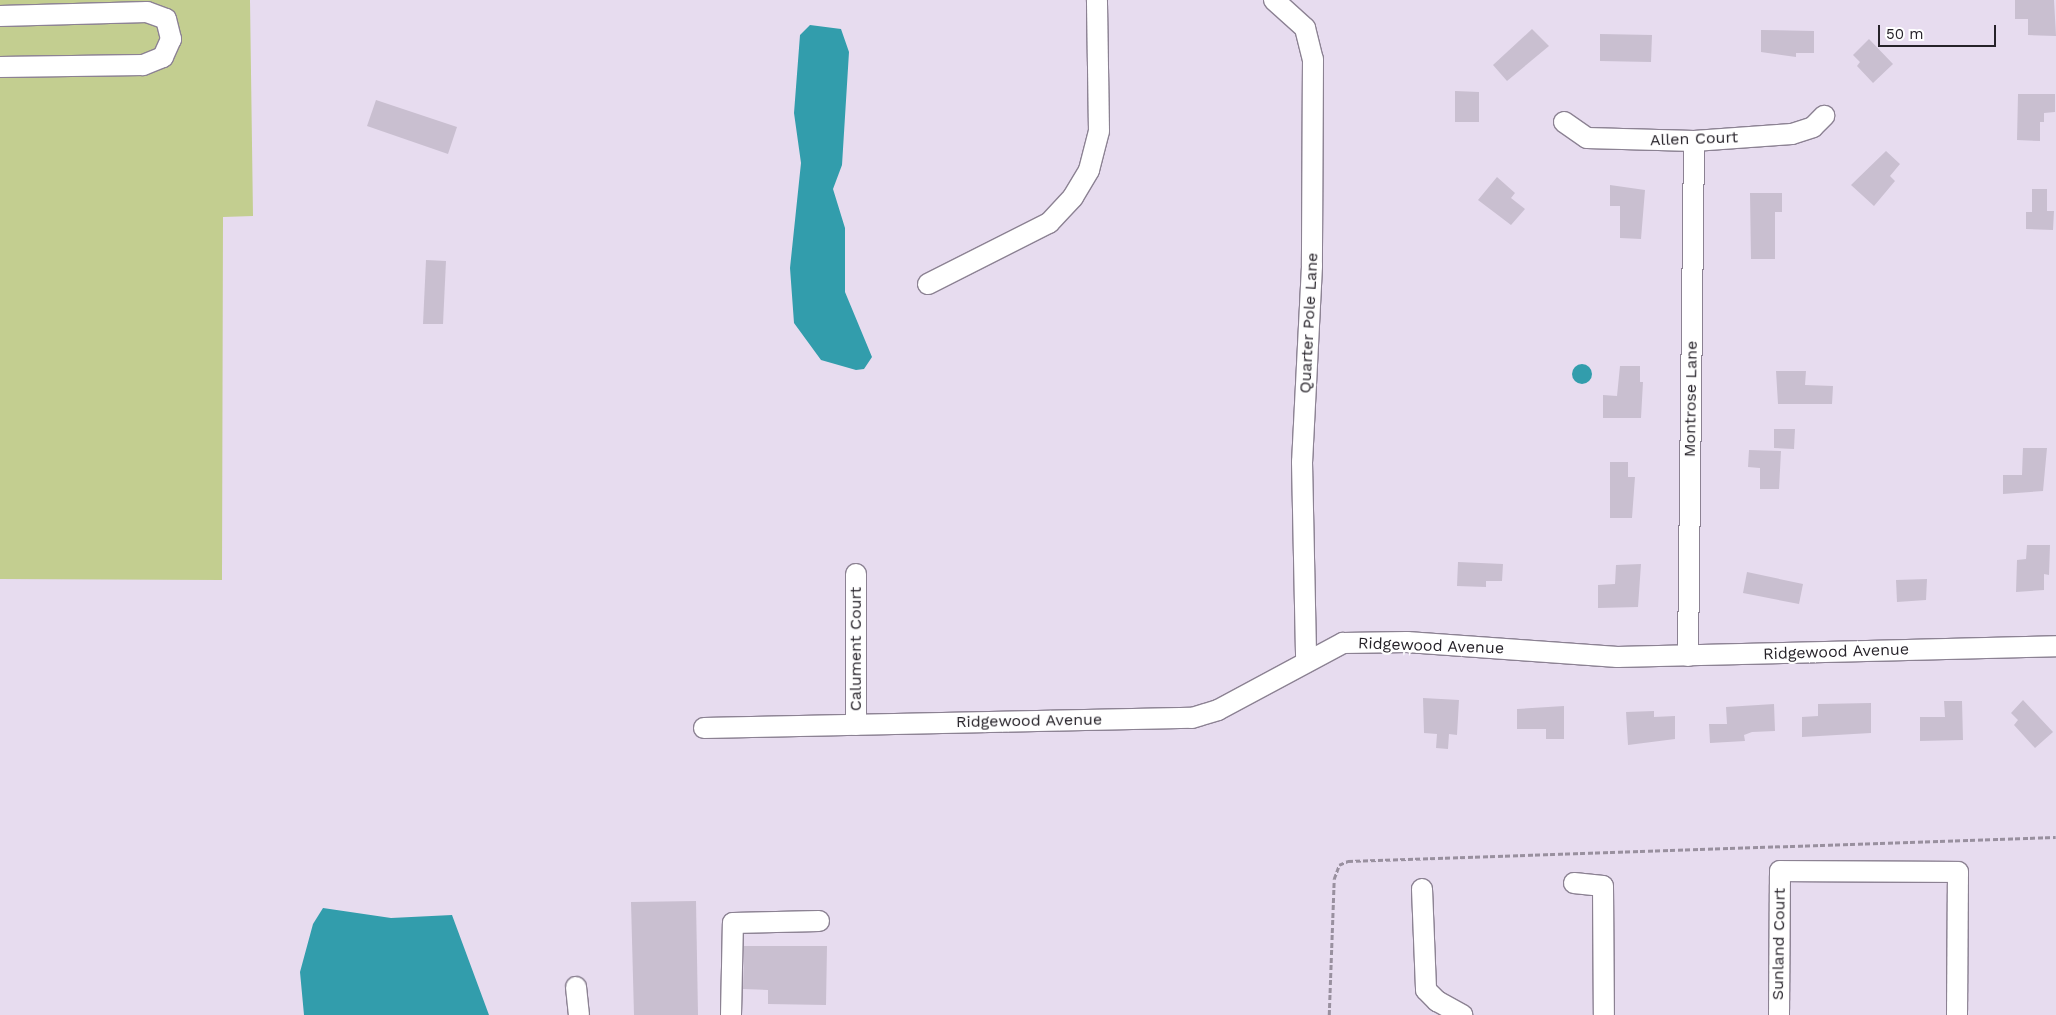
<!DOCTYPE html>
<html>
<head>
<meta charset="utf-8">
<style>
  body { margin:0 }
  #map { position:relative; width:2056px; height:1015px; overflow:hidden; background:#e7dcef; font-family:"Work Sans",sans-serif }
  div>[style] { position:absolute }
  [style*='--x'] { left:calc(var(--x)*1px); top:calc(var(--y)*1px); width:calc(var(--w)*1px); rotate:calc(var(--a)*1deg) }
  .green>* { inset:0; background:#c3ce90 }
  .water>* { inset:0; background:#329dac }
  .round { border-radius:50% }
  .building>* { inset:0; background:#c9bfd0 }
  .path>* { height:2.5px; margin-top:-1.25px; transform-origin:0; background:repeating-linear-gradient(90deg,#99909f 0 5px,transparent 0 7.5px) }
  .roads { filter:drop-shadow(1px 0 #8c8293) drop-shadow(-1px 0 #8c8293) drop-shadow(0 1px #8c8293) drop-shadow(0 -1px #8c8293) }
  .minor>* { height:20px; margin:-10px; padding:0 10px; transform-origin:10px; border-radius:10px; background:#fff }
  span { translate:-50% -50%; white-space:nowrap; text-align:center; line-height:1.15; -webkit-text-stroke:4.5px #fff; paint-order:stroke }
  .street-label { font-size:16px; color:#262229 }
  .scale { position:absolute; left:1878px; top:25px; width:118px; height:22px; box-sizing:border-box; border:2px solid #262229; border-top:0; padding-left:6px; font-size:15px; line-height:18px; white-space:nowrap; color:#262229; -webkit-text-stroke:4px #fff; paint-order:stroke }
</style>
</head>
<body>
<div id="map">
  <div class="green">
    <i style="clip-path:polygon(0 0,250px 0,253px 216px,223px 217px,222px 580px,0 579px)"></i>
  </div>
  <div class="water">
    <i style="clip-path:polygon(810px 25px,841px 29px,849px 52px,842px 165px,833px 189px,845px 228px,845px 292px,872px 357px,864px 369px,856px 370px,821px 360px,794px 323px,790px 268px,801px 163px,794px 113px,800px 35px)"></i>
    <i class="round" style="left:1572px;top:364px;width:20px;height:20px"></i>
    <i style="clip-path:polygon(323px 908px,391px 918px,452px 915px,489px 1015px,304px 1015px,300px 972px,313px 924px)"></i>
  </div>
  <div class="building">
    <i style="clip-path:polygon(2015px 0,2054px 0,2056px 36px,2028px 35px,2028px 19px,2015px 19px)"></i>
    <i style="clip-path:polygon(1532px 29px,1549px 46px,1507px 81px,1493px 65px)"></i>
    <i style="clip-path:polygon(1761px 30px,1814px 31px,1814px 53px,1796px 53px,1796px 57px,1761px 52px)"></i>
    <i style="clip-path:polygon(1600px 34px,1652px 35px,1651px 62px,1600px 61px)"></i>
    <i style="clip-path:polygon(1869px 39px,1893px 64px,1873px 83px,1857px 66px,1860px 62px,1853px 55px)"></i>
    <i style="clip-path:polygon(1455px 91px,1479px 92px,1479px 122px,1455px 122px)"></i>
    <i style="clip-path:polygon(2018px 94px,2055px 94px,2055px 112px,2044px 113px,2044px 122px,2040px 122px,2040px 141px,2017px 140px)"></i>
    <i style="clip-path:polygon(376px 100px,457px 127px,448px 154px,367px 126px)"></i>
    <i style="clip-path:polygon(1886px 151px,1900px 164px,1890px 176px,1895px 181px,1874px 206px,1851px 185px)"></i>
    <i style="clip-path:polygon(1497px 177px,1515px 193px,1511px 198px,1525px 209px,1511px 225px,1478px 200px)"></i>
    <i style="clip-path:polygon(1610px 185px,1645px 190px,1641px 239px,1620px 238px,1620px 206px,1610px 206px)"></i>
    <i style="clip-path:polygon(2032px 189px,2047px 189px,2047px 211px,2054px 211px,2053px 230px,2026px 229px,2026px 212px,2032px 212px)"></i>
    <i style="clip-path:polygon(1750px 193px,1782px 193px,1782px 212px,1775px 212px,1775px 259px,1751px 259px)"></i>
    <i style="clip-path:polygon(426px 260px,446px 261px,443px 324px,423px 324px)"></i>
    <i style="clip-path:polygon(1620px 366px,1640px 366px,1640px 382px,1643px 382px,1641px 418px,1603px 418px,1603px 395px,1617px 396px)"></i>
    <i style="clip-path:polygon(1776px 371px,1806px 371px,1805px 385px,1833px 386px,1832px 404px,1778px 404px)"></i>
    <i style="clip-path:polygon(1774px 429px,1795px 429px,1794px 449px,1774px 448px)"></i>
    <i style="clip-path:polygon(2023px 448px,2047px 448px,2043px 491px,2003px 494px,2003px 475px,2022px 475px)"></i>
    <i style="clip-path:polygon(1749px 450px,1781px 451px,1779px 489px,1760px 489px,1760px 468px,1748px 467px)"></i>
    <i style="clip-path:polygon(1610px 462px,1628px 462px,1628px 477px,1635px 477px,1632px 518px,1610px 518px)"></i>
    <i style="clip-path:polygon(2027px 545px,2050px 545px,2049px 575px,2044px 574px,2044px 590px,2016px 592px,2017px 560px,2026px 559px)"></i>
    <i style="clip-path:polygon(1458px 562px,1503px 564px,1502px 581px,1486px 581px,1486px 587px,1457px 586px)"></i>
    <i style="clip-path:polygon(1641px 564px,1638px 607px,1598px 608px,1598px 585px,1615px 584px,1616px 565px)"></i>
    <i style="clip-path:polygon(1747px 572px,1803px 584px,1799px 604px,1743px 593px)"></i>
    <i style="clip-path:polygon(1927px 579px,1926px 600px,1897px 602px,1896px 580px)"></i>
    <i style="clip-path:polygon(1423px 698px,1459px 700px,1457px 735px,1449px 734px,1448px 749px,1436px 748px,1437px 734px,1424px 733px)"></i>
    <i style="clip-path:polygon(2023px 700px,2053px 732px,2035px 748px,2014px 725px,2018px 720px,2011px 713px)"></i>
    <i style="clip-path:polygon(1944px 701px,1962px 701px,1963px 740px,1920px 741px,1920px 717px,1945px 717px)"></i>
    <i style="clip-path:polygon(1871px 703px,1871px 733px,1802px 737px,1802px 717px,1818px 716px,1818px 704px)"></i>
    <i style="clip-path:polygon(1774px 704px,1775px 731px,1752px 732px,1744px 735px,1745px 741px,1710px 743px,1709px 724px,1727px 724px,1726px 707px)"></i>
    <i style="clip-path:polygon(1564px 706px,1564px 739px,1546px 739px,1546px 729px,1517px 729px,1517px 709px)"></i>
    <i style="clip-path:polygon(1654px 711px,1654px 717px,1675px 716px,1675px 739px,1628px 745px,1626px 712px)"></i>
    <i style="clip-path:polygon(696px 901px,698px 1015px,634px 1015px,631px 902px)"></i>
    <i style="clip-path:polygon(744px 946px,827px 946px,826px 1005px,768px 1004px,768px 990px,743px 989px)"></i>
  </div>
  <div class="path">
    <i style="--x:1329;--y:1015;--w:136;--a:-87.9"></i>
    <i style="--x:1334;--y:879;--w:15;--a:-70"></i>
    <i style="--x:1339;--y:865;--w:10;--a:-24"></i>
    <i style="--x:1348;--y:861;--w:708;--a:-1.94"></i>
  </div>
  <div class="roads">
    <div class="minor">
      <i style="--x:1274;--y:0;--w:42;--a:42.1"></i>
      <i style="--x:1305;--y:28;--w:32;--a:76"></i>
      <i style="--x:1313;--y:59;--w:207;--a:90.3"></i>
      <i style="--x:1312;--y:266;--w:196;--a:92.9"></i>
      <i style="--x:1302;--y:462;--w:199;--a:88.8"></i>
      <i style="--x:0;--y:16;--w:147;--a:-1.6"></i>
      <i style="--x:147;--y:12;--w:20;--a:20"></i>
      <i style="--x:166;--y:19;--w:21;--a:76"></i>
      <i style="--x:171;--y:39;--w:20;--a:114"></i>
      <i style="--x:163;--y:57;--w:22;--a:158"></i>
      <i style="--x:143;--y:65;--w:143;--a:179.2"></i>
      <i style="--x:1564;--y:122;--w:28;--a:35"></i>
      <i style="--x:1587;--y:138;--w:107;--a:1.6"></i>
      <i style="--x:1694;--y:141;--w:98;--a:-4.1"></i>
      <i style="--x:1792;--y:134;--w:22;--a:-18"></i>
      <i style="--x:1813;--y:127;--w:16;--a:-45"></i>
      <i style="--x:928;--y:284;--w:136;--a:-26.8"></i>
      <i style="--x:1049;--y:223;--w:35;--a:-47"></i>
      <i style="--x:1073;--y:197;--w:31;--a:-59"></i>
      <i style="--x:1089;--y:170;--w:40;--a:-75.6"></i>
      <i style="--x:1099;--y:131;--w:131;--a:-90.9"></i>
      <i style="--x:856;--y:574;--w:151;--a:90"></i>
      <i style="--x:1688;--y:656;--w:515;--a:-89.33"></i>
      <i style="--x:704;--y:728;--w:488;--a:-1.2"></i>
      <i style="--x:1192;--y:718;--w:27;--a:-17"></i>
      <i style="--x:1218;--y:710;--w:142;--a:-28.2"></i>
      <i style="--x:1343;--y:643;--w:64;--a:-0.9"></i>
      <i style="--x:1407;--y:642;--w:211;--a:4.1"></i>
      <i style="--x:1617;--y:657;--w:439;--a:-1.4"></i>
      <i style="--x:1574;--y:883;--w:29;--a:6"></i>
      <i style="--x:1603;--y:886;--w:129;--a:89.6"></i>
      <i style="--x:1422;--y:889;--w:101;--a:87.7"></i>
      <i style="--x:1426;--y:990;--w:16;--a:45"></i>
      <i style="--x:1437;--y:1001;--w:29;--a:29"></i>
      <i style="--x:576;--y:987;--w:28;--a:84"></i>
      <i style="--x:731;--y:1015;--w:92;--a:-88.8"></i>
      <i style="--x:733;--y:923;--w:86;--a:-1.3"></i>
      <i style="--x:1779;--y:1015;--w:144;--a:-89.6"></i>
      <i style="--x:1780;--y:871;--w:178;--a:0.3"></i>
      <i style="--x:1958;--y:872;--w:143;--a:90.4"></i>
    </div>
  </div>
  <div class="street-label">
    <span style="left:1694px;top:139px;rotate:-2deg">Allen Court</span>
    <span style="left:1309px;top:323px;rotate:-87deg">Quarter Pole Lane</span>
    <span style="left:1691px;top:399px;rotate:-89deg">Montrose Lane</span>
    <span style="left:1431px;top:646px;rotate:2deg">Ridgewood Avenue</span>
    <span style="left:856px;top:649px;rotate:-90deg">Calument Court</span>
    <span style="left:1836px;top:652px;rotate:-2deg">Ridgewood Avenue</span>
    <span style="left:1029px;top:721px;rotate:-1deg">Ridgewood Avenue</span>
    <span style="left:1779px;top:944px;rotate:-89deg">Sunland Court</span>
  </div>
  <div class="scale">50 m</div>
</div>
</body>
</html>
